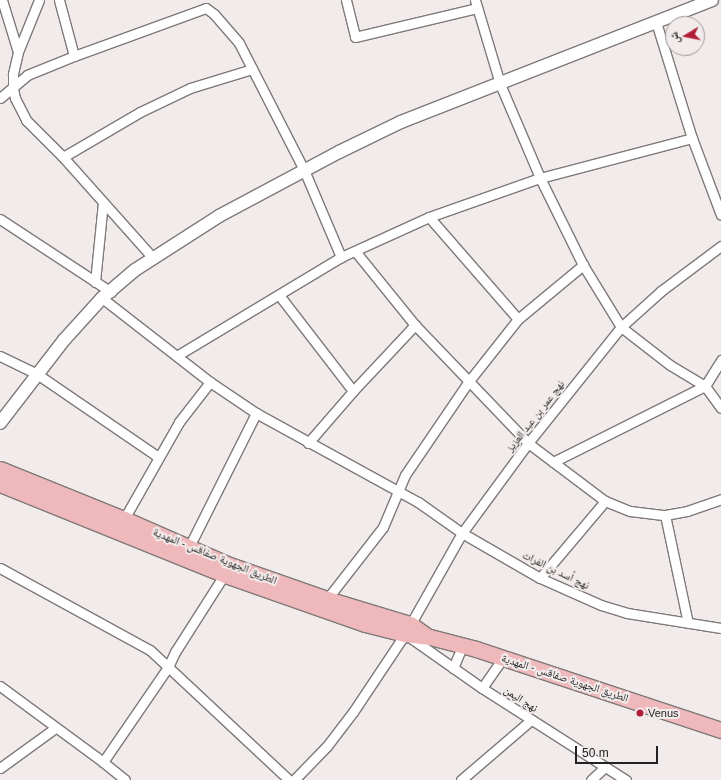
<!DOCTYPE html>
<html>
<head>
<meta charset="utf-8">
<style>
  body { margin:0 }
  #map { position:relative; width:721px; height:780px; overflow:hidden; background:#f2ebeb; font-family:Helvetica,"Noto Naskh Arabic",sans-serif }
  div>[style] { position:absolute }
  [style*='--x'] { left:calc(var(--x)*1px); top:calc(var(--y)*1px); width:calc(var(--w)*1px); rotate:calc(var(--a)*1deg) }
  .roads { filter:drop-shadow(1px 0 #7f7978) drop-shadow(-1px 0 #7f7978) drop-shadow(0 1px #7f7978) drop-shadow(0 -1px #7f7978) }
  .minor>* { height:9px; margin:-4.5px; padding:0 4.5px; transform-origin:4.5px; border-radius:4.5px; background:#fff }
  .tertiary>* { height:12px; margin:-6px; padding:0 6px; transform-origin:6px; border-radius:6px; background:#fff }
  .primary>* { height:15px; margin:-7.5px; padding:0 7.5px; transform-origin:7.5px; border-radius:7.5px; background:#efb8ba }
  .dots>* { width:11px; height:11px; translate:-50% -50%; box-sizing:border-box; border:2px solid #f2ebeb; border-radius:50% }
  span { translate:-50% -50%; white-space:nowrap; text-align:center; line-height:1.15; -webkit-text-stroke:4px #f2ebeb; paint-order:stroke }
  .street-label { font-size:11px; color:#232121 }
  .poi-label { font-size:11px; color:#232121 }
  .left { translate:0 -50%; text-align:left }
  .north { position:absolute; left:665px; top:16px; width:40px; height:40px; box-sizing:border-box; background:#f2ebeb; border:1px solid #9f9a9a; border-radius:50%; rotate:260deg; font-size:11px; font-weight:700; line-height:16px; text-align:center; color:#232121 }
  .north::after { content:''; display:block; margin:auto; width:14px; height:18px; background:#b11e39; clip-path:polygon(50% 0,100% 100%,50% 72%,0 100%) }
  .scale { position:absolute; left:575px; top:746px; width:83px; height:18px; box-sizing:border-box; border:2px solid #232121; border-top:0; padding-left:5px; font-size:12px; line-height:14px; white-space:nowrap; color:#232121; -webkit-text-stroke:3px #f2ebeb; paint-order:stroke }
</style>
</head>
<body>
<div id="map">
  <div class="roads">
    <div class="minor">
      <i style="--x:2;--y:0;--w:54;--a:72.9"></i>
      <i style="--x:39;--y:0;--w:56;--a:112"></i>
      <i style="--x:18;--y:52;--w:23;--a:103"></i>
      <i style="--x:13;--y:74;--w:14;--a:90"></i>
      <i style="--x:13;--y:88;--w:10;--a:79"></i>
      <i style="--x:15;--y:98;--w:25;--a:63"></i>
      <i style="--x:26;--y:120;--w:52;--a:45"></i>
      <i style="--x:63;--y:157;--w:135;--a:48.3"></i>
      <i style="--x:59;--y:0;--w:58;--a:75"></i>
      <i style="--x:346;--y:0;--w:38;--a:76"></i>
      <i style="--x:355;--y:37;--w:125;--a:-13.4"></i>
      <i style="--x:475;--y:0;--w:88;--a:73.4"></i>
      <i style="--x:500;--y:84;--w:102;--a:66.9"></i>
      <i style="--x:540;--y:178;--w:97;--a:63.7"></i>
      <i style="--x:583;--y:265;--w:73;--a:58.5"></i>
      <i style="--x:621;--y:327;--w:62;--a:37.8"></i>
      <i style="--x:670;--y:365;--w:41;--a:31"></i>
      <i style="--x:705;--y:386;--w:27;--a:54"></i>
      <i style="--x:656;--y:22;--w:121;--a:72.8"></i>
      <i style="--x:692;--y:138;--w:82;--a:69.4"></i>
      <i style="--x:0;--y:98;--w:35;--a:-40"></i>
      <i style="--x:27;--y:75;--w:51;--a:-22"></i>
      <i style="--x:74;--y:56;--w:140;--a:-20"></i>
      <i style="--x:206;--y:8;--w:10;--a:37"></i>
      <i style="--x:214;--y:14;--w:38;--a:49"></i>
      <i style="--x:239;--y:43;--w:143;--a:62.9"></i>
      <i style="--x:304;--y:170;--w:95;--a:67"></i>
      <i style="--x:63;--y:157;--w:89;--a:-30.3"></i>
      <i style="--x:140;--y:112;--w:55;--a:-25.6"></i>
      <i style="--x:190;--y:88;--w:65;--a:-17"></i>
      <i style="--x:429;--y:217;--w:135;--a:48.9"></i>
      <i style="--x:0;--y:219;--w:133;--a:33.3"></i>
      <i style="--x:355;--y:251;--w:95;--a:51"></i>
      <i style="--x:415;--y:325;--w:163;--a:46.2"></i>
      <i style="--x:528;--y:443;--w:96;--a:37"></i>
      <i style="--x:605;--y:501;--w:27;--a:22"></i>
      <i style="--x:630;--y:511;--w:35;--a:7"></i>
      <i style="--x:665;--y:515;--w:22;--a:-10"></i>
      <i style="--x:687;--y:511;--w:36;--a:-19"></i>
      <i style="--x:95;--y:282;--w:80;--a:-84.3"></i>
      <i style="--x:279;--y:295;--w:121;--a:52.4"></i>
      <i style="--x:102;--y:298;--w:137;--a:37.9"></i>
      <i style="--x:210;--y:382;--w:55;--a:34"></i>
      <i style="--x:256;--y:413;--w:185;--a:28.8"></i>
      <i style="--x:418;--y:502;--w:54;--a:35.2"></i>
      <i style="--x:462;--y:533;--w:90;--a:30"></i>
      <i style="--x:540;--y:578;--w:67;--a:23.9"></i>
      <i style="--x:601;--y:605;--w:27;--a:17"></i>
      <i style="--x:627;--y:613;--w:95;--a:9.1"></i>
      <i style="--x:178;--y:355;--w:190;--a:-31"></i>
      <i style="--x:341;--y:257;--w:97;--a:-24.4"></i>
      <i style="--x:429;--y:217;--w:118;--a:-19.4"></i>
      <i style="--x:540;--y:178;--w:157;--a:-14.7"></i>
      <i style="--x:0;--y:356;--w:41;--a:25.9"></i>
      <i style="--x:37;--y:374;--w:147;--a:34.4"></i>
      <i style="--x:308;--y:443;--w:69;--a:-49.1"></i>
      <i style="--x:353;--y:391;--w:91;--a:-46.8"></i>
      <i style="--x:553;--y:462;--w:170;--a:-26.6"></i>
      <i style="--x:705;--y:386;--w:31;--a:-58"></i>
      <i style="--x:665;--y:515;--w:110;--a:78"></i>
      <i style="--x:124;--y:519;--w:112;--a:-60.4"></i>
      <i style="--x:179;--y:422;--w:51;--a:-52.2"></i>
      <i style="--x:189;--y:547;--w:150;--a:-63.4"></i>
      <i style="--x:0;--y:568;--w:171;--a:28.7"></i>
      <i style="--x:150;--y:650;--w:190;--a:43.1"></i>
      <i style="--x:540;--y:578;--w:101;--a:-49.8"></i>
      <i style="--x:327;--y:599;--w:91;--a:-52.1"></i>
      <i style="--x:383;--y:527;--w:56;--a:-67.1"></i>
      <i style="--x:405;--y:475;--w:114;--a:-55.8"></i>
      <i style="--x:469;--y:381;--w:79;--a:-51.7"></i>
      <i style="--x:518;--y:319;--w:85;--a:-39.7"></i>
      <i style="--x:408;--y:636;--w:90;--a:35.1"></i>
      <i style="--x:482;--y:688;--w:171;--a:32.6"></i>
      <i style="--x:453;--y:668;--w:25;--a:-67"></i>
      <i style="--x:0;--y:686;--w:128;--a:36.4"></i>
      <i style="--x:103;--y:762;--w:28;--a:39"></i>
      <i style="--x:482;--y:688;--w:37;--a:-55"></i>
      <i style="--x:103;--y:762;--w:115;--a:-55.6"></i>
      <i style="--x:168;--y:667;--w:17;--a:-65"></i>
      <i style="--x:175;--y:652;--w:95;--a:-57.5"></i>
      <i style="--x:0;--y:768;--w:68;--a:-36"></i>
      <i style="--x:294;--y:780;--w:47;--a:-45.9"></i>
      <i style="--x:327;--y:746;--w:43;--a:-52.6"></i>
      <i style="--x:353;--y:712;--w:94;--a:-56.3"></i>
      <i style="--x:405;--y:634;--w:116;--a:-60.6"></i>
      <i style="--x:462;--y:533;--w:112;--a:-53.7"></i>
      <i style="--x:528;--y:443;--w:149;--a:-51.3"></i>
      <i style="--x:621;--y:327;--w:54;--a:-42"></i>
      <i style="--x:661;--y:291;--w:75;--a:-36.9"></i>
      <i style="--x:461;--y:780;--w:92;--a:-40.6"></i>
      <i style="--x:591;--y:780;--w:19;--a:-43"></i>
    </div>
    <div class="tertiary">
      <i style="--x:0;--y:423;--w:105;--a:-52.4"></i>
      <i style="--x:64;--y:340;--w:57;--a:-47.9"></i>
      <i style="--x:102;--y:298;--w:43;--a:-40.3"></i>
      <i style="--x:135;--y:270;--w:100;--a:-32.7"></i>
      <i style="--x:219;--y:216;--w:136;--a:-28.1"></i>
      <i style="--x:339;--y:152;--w:69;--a:-25.8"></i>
      <i style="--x:401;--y:122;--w:334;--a:-21.4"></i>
    </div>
    <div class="primary">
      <i style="--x:0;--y:469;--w:134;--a:22"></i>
      <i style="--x:124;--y:519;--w:116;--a:23.5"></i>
      <i style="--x:230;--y:565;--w:103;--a:19.3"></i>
      <i style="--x:327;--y:599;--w:87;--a:16.8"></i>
      <i style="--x:410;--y:624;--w:19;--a:35"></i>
      <i style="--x:0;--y:484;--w:243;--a:22"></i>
      <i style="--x:225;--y:575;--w:148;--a:19.3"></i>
      <i style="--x:365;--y:624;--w:41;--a:14"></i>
      <i style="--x:405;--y:634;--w:25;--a:7"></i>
      <i style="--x:430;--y:637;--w:48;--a:14.6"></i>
      <i style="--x:476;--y:649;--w:258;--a:18.3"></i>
    </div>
  </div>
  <div class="dots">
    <i style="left:640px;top:713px;background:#b11e39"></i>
  </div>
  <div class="street-label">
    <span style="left:535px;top:416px;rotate:-52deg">نهج عمر بن عبد العزيز</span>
    <span style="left:215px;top:556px;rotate:22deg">الطريق الجهوية صفاقس - المهدية</span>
    <span style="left:556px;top:570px;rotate:26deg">نهج أسد بن الفرات</span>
    <span style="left:565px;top:678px;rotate:18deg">الطريق الجهوية صفاقس - المهدية</span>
    <span style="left:521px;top:699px;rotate:33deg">نهج اليمن</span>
  </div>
  <div class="poi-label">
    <span class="left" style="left:648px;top:713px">Venus</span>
  </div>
  <div class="north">ش</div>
  <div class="scale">50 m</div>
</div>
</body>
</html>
